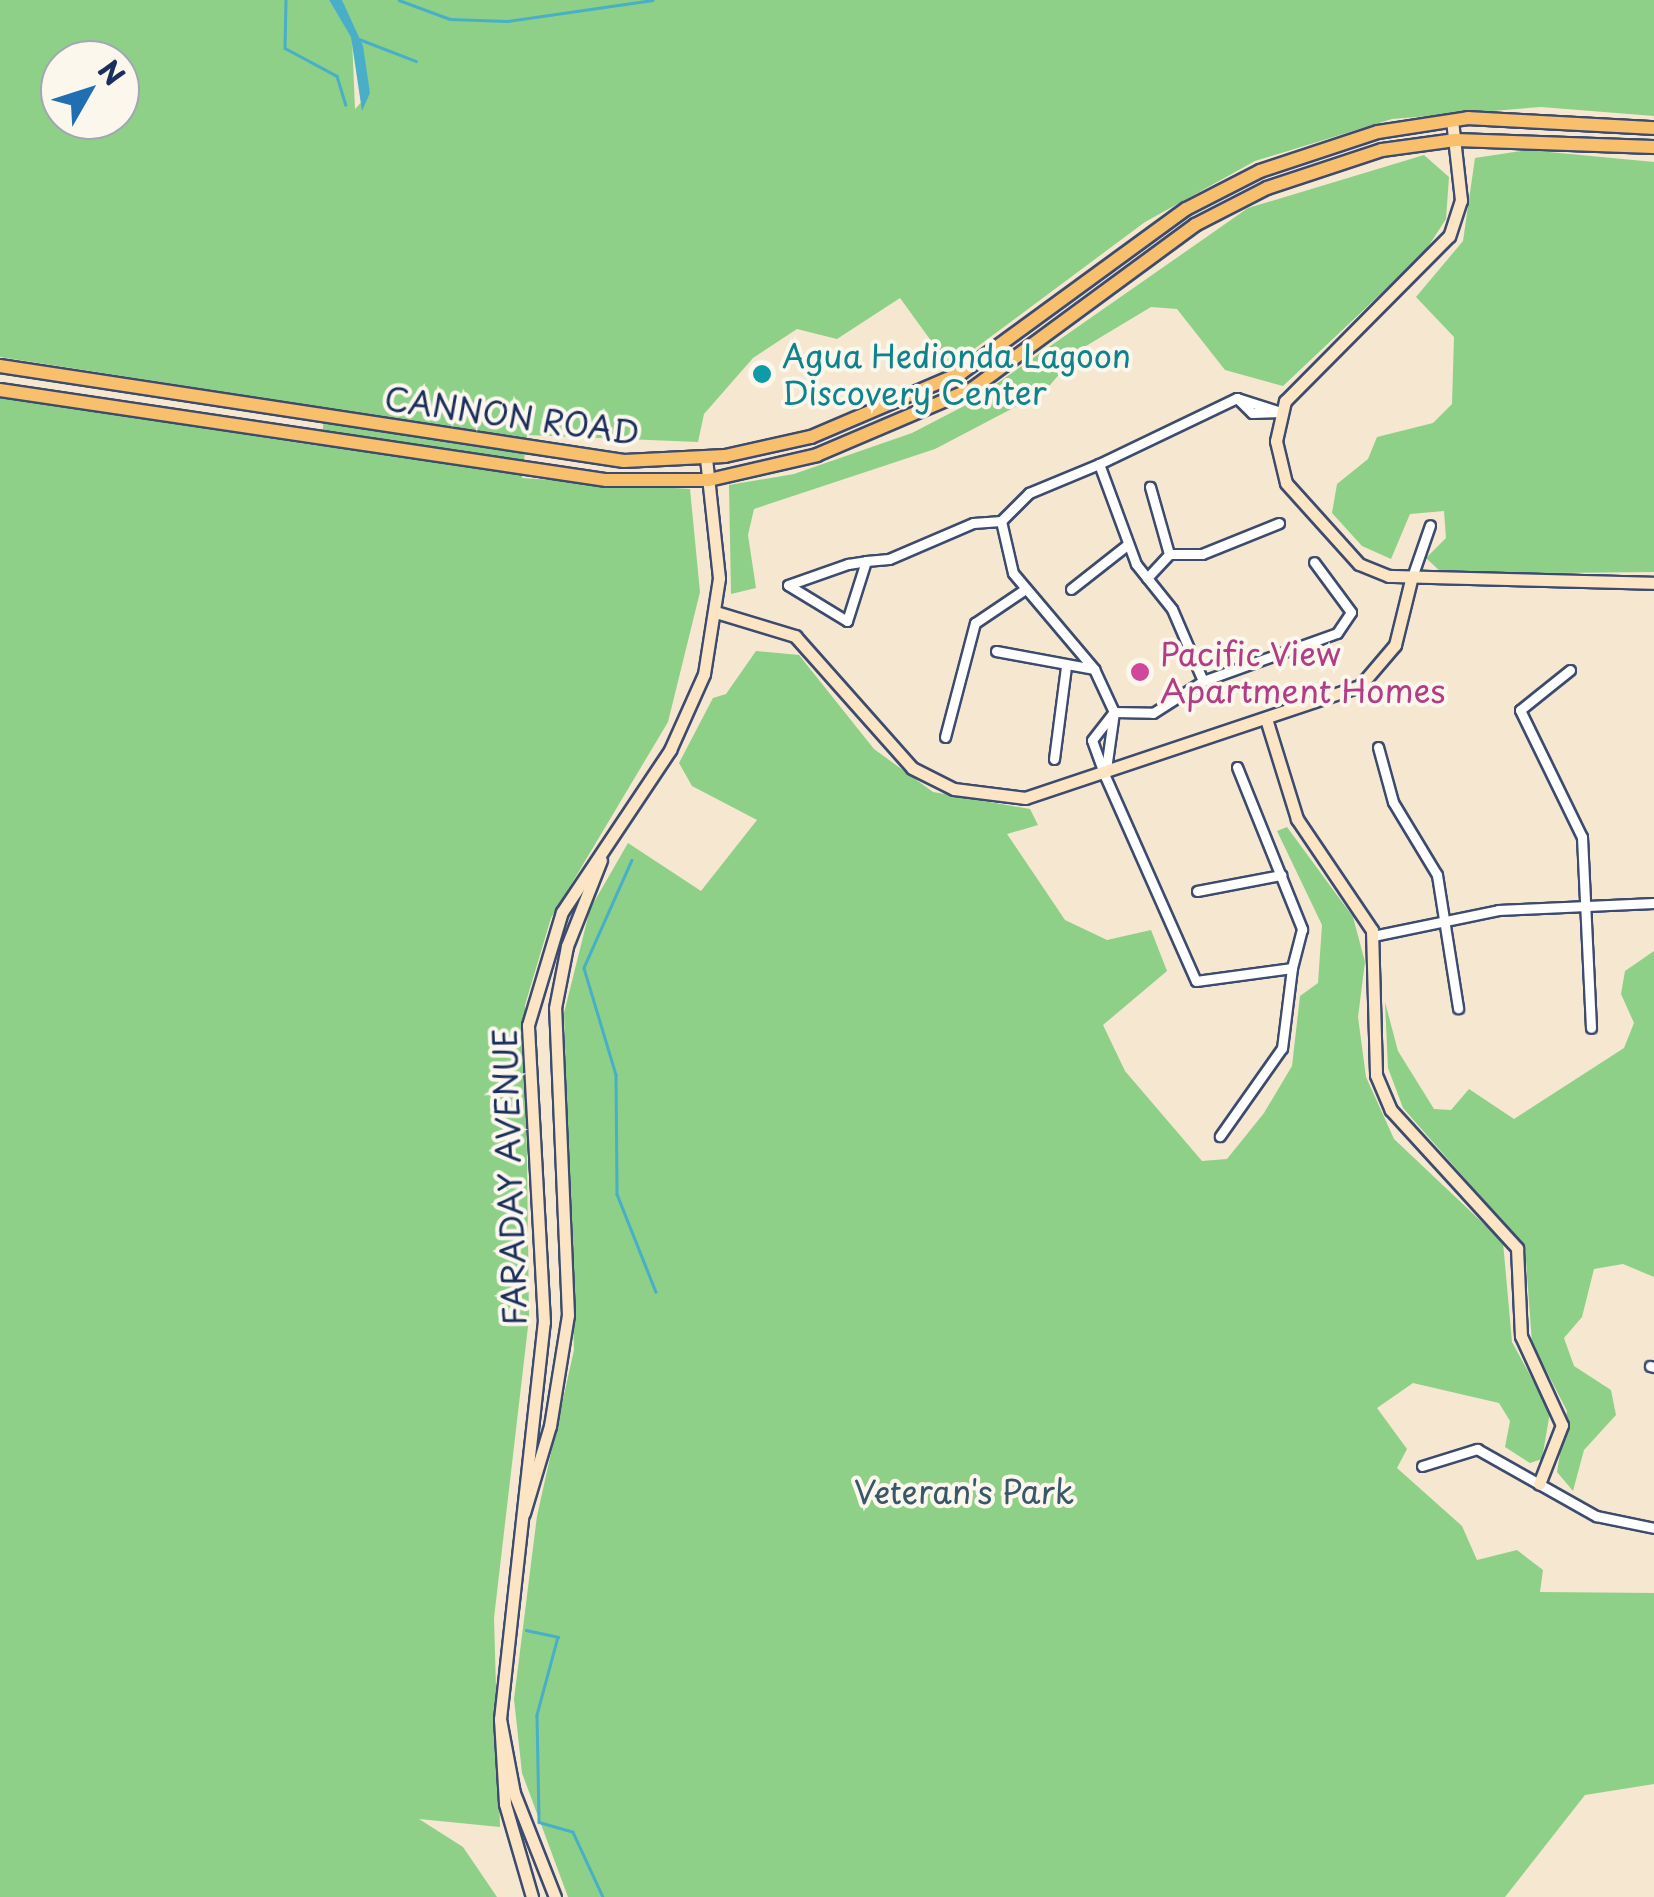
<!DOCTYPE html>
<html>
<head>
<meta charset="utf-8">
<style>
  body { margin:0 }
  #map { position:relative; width:1654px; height:1897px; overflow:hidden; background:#f5e7d0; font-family:"Playpen Sans",sans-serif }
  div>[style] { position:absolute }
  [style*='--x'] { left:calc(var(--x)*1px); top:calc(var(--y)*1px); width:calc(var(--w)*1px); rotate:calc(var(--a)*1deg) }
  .green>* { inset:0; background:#8ed088 }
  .water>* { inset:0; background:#49aec8 }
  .stream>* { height:2.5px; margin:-1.25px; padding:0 1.25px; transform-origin:1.25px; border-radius:1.25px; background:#49aec8 }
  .roads { filter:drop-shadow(2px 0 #3c4b6f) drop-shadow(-2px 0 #3c4b6f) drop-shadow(0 2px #3c4b6f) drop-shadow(0 -2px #3c4b6f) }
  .street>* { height:9px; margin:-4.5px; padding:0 4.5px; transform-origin:4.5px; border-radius:4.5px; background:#fff }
  .secondary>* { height:11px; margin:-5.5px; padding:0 5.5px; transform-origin:5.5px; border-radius:5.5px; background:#fce5c4 }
  .primary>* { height:12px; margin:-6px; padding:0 6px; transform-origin:6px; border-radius:6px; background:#f8bf6c }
  .dots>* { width:28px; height:28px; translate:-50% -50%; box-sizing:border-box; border:5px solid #fbf7ec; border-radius:50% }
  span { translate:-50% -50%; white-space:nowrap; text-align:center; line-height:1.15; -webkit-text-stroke:8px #fbf7ec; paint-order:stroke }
  .culture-label { font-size:32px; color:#0d838f }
  .left { translate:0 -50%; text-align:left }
  .street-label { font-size:32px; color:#1b2f5e }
  .hotel-label { font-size:32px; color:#b23c85 }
  .park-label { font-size:32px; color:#385768 }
  .north { position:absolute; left:40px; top:40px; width:100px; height:100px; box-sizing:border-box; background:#fbf7ec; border:2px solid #a1a7b3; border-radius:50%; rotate:51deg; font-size:28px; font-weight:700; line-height:40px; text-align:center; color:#1b2f5e }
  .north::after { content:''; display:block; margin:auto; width:35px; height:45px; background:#1f6fb2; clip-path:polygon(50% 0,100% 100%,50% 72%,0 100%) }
</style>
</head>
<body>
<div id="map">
  <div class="green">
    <i style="clip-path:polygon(evenodd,0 0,329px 0,352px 37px,355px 109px,370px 93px,342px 0,1654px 0,1654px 116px,1541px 107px,1392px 119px,1255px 161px,1145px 222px,950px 367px,900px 298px,837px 339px,797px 329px,753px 358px,704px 414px,698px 442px,527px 435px,522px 478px,690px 489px,700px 592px,668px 722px,551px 918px,525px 1005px,529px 1318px,494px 1618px,500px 1827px,419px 1819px,463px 1847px,497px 1897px,0 1897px,0 397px,320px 446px,326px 408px,0 357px,0 0,60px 60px,120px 60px,120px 120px,60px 120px,60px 60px)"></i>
    <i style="clip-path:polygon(1528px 150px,1654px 162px,1654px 572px,1443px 574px,1426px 558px,1446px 538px,1444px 511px,1410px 514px,1391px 559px,1362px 546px,1332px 513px,1337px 484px,1368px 459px,1377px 437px,1433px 423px,1452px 404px,1454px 337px,1416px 297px,1463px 241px,1475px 158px)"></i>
    <i style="clip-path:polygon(1424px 155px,1449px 177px,1446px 219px,1424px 253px,1283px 386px,1225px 370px,1177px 309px,1151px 307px,1081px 349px,1044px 392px,935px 449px,754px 509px,748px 535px,756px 588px,731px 594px,729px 485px,794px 474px,912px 433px,966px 405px,1248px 208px)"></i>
    <i style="clip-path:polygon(756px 651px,799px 655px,874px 749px,933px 792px,1030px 809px,1038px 825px,1007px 834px,1065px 920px,1107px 940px,1151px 930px,1167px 971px,1103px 1025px,1125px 1071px,1202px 1161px,1227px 1159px,1264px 1113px,1292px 1066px,1300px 996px,1318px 983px,1322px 925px,1277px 831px,1287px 827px,1353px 917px,1365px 962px,1358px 1017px,1366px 1077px,1394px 1139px,1503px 1242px,1512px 1342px,1550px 1412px,1542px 1459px,1530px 1463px,1505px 1447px,1510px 1421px,1499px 1403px,1413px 1383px,1377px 1408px,1407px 1449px,1397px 1468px,1462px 1526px,1477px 1560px,1517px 1550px,1543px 1570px,1540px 1592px,1654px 1593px,1654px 1784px,1585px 1795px,1505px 1897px,568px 1897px,522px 1773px,514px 1699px,537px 1516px,574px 1350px,564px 1013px,590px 909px,628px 843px,701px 891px,757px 820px,692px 786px,679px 763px,713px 698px,726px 694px)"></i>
    <i style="clip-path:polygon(1654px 951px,1654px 1277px,1623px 1264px,1594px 1269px,1582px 1317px,1564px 1338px,1574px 1366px,1611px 1390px,1616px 1415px,1584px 1450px,1573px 1491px,1557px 1472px,1567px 1411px,1532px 1343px,1525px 1247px,1403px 1108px,1388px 1068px,1385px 1002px,1398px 1051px,1434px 1109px,1451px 1110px,1469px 1089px,1514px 1119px,1624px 1048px,1634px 1023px,1621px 994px,1625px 971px)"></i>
  </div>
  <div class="water">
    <i style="clip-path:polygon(329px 0,342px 0,363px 46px,370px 93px,362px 111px,351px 37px)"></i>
  </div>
  <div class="stream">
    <i style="--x:286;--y:0;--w:48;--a:91.2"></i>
    <i style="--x:285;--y:48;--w:59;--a:28.3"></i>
    <i style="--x:337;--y:76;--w:30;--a:73"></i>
    <i style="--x:399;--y:0;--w:54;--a:20.4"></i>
    <i style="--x:450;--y:19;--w:57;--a:2"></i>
    <i style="--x:507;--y:21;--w:147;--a:-8.2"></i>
    <i style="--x:359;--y:39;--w:61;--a:21.1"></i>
    <i style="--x:632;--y:860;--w:118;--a:114"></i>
    <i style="--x:584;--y:968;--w:112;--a:73.3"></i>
    <i style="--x:616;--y:1075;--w:119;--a:89.5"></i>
    <i style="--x:617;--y:1194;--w:105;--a:68.3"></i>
    <i style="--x:526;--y:1630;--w:33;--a:12"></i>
    <i style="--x:558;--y:1637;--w:81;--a:105.1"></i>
    <i style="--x:537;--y:1715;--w:107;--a:88.9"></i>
    <i style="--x:539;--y:1822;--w:35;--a:16"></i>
    <i style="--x:573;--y:1832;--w:72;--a:65.2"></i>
  </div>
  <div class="roads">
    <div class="street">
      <i style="--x:1237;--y:398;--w:21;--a:45"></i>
      <i style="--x:1252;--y:413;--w:29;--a:-2"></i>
      <i style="--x:1001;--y:521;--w:53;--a:77"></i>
      <i style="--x:1013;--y:573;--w:126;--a:49.8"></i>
      <i style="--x:1094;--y:669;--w:47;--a:65.1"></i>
      <i style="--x:1114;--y:712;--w:65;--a:98"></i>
      <i style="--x:1105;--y:776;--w:38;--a:-110"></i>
      <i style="--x:1092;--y:740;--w:36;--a:-52"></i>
      <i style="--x:1169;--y:554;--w:33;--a:0"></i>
      <i style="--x:1202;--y:554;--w:83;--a:-21.9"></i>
      <i style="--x:866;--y:561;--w:63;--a:107.6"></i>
      <i style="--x:847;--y:621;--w:69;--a:-148.6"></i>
      <i style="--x:788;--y:585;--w:64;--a:-19.3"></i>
      <i style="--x:848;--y:564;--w:18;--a:-9"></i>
      <i style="--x:866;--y:561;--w:23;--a:-5"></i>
      <i style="--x:889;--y:559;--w:91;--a:-23.2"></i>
      <i style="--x:973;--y:523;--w:28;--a:-4"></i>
      <i style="--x:1001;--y:521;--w:40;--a:-45"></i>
      <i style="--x:1029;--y:493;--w:76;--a:-22.5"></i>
      <i style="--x:1147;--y:578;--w:33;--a:-47"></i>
      <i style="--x:1169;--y:554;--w:70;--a:-105.8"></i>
      <i style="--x:1411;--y:580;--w:58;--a:-70.9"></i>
      <i style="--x:1071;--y:589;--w:71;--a:-38.2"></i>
      <i style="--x:996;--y:651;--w:100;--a:10.4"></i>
      <i style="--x:1570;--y:670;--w:64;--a:141.3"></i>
      <i style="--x:1520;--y:710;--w:141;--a:64"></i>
      <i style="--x:1582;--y:837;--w:191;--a:87.3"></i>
      <i style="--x:1203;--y:681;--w:78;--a:-113.3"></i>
      <i style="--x:1172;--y:609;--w:58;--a:-128.7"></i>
      <i style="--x:1136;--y:564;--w:107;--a:-110.3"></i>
      <i style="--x:1099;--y:464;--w:153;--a:-25.6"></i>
      <i style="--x:1237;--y:398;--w:46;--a:17.7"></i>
      <i style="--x:1114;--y:712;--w:39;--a:1"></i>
      <i style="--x:1153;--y:713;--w:59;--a:-32.6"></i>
      <i style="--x:1203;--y:681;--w:142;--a:-19.7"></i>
      <i style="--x:1337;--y:633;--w:25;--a:-56"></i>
      <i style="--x:1351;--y:612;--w:62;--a:-126.5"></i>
      <i style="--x:945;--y:737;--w:118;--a:-75.3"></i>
      <i style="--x:975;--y:623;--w:59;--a:-34"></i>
      <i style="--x:1378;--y:747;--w:57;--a:74.7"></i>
      <i style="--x:1393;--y:802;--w:85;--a:58.9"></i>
      <i style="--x:1437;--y:875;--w:135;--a:81"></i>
      <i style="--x:1054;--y:759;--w:93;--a:-82.6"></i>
      <i style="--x:1237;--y:767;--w:175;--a:68.1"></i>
      <i style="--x:1302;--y:929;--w:40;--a:104.4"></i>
      <i style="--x:1105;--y:776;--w:224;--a:66.1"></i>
      <i style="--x:1196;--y:981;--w:97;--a:-7.7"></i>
      <i style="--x:1292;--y:968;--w:81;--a:97.1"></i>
      <i style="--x:1282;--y:1048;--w:108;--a:125.2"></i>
      <i style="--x:1197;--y:891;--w:86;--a:-10.8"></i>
      <i style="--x:1373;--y:936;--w:128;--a:-11.7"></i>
      <i style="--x:1498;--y:910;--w:156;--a:-2.6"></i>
      <i style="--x:1650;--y:1366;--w:4;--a:14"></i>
      <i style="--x:1422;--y:1466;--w:58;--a:-17.2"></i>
      <i style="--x:1477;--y:1449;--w:137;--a:29.4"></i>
      <i style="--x:1596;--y:1516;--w:59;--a:11.7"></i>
    </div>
    <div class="secondary">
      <i style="--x:1452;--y:120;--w:81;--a:83.6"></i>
      <i style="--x:1461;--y:200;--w:38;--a:108"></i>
      <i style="--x:1449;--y:236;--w:233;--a:134.8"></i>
      <i style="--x:1285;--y:401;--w:41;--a:102.7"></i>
      <i style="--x:1276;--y:441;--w:43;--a:76.6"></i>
      <i style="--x:1286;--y:483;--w:109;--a:48"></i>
      <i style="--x:1359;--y:564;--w:32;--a:22"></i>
      <i style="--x:1389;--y:576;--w:265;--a:1.5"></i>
      <i style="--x:716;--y:612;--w:83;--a:16.9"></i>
      <i style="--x:795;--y:636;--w:176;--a:48.4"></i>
      <i style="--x:912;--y:768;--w:47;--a:26.6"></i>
      <i style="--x:954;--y:789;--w:72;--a:7.2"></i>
      <i style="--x:1025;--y:798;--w:353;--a:-18.5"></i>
      <i style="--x:1360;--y:686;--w:54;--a:-49.5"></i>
      <i style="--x:1395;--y:645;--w:67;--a:-76.2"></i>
      <i style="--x:1267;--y:722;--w:102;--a:72.8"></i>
      <i style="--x:1297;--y:819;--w:134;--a:56"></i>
      <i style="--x:1372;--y:930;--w:145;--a:88.4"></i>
      <i style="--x:1376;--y:1075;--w:38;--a:67"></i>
      <i style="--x:1391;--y:1110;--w:187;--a:47.6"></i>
      <i style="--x:1517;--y:1248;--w:88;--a:87.4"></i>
      <i style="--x:1521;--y:1336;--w:98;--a:65.3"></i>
      <i style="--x:1562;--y:1425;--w:63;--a:111.3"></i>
      <i style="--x:524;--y:1513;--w:91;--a:-73.4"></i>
      <i style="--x:550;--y:1426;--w:112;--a:-80.8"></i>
      <i style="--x:568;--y:1315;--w:307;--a:-92.4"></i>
      <i style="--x:555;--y:1008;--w:63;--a:-79"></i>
      <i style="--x:567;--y:946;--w:92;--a:-68.4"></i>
      <i style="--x:500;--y:1719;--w:85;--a:86.6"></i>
      <i style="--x:505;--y:1804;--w:97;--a:73.8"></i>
      <i style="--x:555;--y:1897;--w:112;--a:-111.5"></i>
      <i style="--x:514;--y:1793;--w:75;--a:-100.7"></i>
      <i style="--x:500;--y:1719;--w:399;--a:-83.7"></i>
      <i style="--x:544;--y:1322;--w:297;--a:-93.1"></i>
      <i style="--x:528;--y:1025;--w:118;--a:-73.3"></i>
      <i style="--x:562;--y:912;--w:195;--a:-56.3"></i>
      <i style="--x:670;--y:750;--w:83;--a:-65.9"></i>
      <i style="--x:704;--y:674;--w:97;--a:-81.1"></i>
      <i style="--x:719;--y:578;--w:121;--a:-96.2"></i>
    </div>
    <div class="primary">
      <i style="--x:0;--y:366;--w:631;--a:8.66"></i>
      <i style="--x:624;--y:461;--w:101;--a:-2.8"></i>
      <i style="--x:725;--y:456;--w:88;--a:-12.5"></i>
      <i style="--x:811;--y:437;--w:163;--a:-23.1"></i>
      <i style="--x:961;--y:373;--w:278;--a:-36.1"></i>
      <i style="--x:1186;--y:209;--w:83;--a:-27.2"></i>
      <i style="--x:1260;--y:171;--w:124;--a:-18.3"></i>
      <i style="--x:1378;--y:132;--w:91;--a:-8.8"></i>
      <i style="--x:1468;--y:118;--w:186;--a:3.1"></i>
      <i style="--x:0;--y:390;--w:613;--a:8.45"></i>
      <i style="--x:606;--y:480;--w:103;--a:0"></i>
      <i style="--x:709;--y:480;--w:111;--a:-13"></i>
      <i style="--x:817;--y:455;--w:168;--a:-23.1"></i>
      <i style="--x:972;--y:389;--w:277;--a:-36.3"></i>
      <i style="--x:1195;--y:225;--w:81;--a:-27.2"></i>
      <i style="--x:1267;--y:188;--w:121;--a:-18.3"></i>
      <i style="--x:1382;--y:150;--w:74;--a:-7.8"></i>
      <i style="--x:1455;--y:140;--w:199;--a:2"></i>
    </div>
  </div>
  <div class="dots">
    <i style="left:762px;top:374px;background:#0f9aa8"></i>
    <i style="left:1140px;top:672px;background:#d1479c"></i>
  </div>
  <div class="culture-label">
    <span class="left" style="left:782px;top:374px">Agua Hedionda Lagoon<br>Discovery Center</span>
  </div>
  <div class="street-label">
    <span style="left:512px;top:415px;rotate:8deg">CANNON ROAD</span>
    <span style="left:509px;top:1177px;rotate:-92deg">FARADAY AVENUE</span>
  </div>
  <div class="hotel-label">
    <span class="left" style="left:1160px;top:672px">Pacific View<br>Apartment Homes</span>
  </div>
  <div class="park-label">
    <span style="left:964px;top:1491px">Veteran's Park</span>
  </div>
  <div class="north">N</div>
</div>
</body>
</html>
